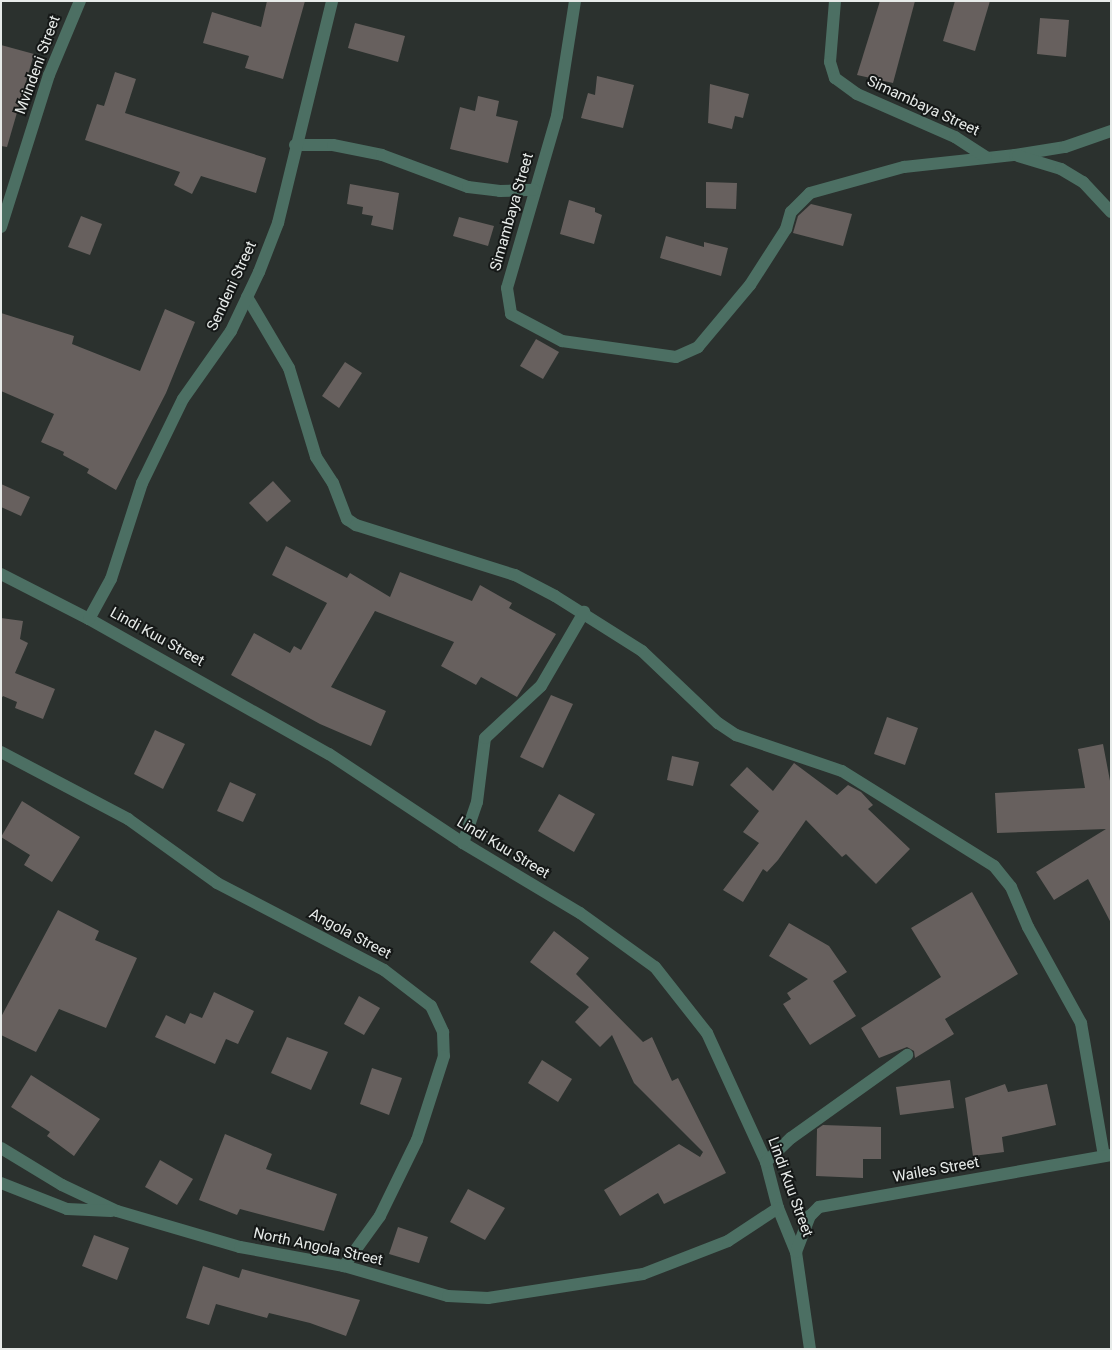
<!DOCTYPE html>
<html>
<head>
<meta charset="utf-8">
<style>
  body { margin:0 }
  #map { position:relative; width:1112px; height:1350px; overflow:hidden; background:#2b312e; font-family:Roboto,sans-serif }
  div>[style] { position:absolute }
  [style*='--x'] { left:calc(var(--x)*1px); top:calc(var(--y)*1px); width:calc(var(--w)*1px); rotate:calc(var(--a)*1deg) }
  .building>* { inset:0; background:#67605e }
  .minor>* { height:12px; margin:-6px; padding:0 6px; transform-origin:6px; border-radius:6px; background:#4c6f63 }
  span { translate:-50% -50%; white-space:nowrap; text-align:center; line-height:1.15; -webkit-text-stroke:4px #151817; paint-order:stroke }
  .street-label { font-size:15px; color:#e7ebe9 }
  .frame { position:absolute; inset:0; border:2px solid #e7ebe9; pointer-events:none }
</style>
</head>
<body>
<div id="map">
  <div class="building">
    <i style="clip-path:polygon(267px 1px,305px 1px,283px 79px,245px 68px,249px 56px,203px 43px,212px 12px,261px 27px)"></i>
    <i style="clip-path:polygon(880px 1px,915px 1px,893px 83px,857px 75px)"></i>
    <i style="clip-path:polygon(955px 1px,990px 1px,975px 51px,943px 41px)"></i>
    <i style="clip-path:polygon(1040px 18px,1069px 20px,1066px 57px,1037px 54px)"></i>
    <i style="clip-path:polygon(355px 23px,405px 36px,398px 62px,348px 48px)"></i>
    <i style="clip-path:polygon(1px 45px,34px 54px,7px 147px,1px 146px)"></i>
    <i style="clip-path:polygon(115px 72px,136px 79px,125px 113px,266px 158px,256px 193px,201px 176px,192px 194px,174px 185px,180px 172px,85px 140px,97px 104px,104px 106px)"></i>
    <i style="clip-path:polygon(597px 76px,634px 85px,623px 128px,581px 118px,588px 93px,595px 95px)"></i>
    <i style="clip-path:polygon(710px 84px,749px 94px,743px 118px,735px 116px,732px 129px,708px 123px)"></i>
    <i style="clip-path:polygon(478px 96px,499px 101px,496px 116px,518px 121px,508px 163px,450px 149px,460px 107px,475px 111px)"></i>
    <i style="clip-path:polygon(706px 182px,737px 183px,736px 209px,706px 208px)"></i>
    <i style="clip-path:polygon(350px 184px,399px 193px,393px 230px,371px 225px,373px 216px,362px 214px,363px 207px,347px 204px)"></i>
    <i style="clip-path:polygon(569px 200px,595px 208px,595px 212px,602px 215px,594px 244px,560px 234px)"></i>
    <i style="clip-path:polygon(811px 204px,852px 214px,843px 246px,793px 233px,798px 216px)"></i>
    <i style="clip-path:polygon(81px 216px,102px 224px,90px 255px,68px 247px)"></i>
    <i style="clip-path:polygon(459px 217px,494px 226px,488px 246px,453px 236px)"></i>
    <i style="clip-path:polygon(666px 236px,704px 247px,704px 242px,728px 248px,721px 276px,660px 258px)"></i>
    <i style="clip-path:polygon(165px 309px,195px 322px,166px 393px,116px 490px,87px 473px,89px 469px,63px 455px,64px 452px,41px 442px,54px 414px,1px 391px,1px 313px,74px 336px,72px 344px,140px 371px)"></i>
    <i style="clip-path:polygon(536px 339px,559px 352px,543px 379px,520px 366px)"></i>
    <i style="clip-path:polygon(345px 362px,362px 373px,339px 408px,322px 396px)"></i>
    <i style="clip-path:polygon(273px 481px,291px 501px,267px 522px,249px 503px)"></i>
    <i style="clip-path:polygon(1px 484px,30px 497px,21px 516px,1px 507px)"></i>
    <i style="clip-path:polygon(286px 546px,347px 578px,350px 573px,390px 597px,400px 572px,472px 601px,480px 585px,512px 603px,509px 608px,556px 634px,517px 697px,481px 677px,476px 685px,441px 666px,454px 642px,375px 611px,331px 687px,386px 711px,371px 746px,320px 724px,231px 675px,254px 633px,290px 653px,294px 646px,301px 650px,327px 603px,272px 575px)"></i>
    <i style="clip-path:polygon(1px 618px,23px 621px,20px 639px,28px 643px,15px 673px,55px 689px,43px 719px,15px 708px,17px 702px,3px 696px,1px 699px)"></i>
    <i style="clip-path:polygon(551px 695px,573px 704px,543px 768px,520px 757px)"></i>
    <i style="clip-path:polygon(887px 717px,918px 728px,905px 765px,874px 754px)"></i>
    <i style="clip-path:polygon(155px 730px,185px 744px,163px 789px,134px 774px)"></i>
    <i style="clip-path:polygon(1103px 744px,1111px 786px,1111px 923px,1088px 879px,1054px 900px,1036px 872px,1106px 829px,997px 833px,995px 793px,1085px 788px,1078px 749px)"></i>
    <i style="clip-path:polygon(672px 756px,699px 762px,693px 786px,667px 780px)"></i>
    <i style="clip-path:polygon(794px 763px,837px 795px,848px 785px,861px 792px,873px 805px,868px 809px,910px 849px,876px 884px,846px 854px,842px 857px,806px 820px,778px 860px,767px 872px,763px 869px,743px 902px,723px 890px,759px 843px,743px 832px,759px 811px,730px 785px,747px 767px,773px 791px)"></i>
    <i style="clip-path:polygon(230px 782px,256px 794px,243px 822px,217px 811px)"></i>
    <i style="clip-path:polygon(559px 794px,595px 814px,574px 852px,538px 831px)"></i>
    <i style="clip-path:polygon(22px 801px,80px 837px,52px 882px,24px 865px,30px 855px,1px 837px)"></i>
    <i style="clip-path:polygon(972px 892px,1018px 974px,945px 1019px,954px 1034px,915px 1058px,914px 1051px,907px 1047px,879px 1058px,861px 1028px,941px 977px,911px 928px)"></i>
    <i style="clip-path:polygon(58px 910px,99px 931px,95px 940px,137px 958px,106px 1028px,59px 1009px,36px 1052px,1px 1035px,1px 1017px)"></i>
    <i style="clip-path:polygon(789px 923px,829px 946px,847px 972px,833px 981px,856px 1016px,810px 1045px,783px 1004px,791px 999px,787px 993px,808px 979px,769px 956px)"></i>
    <i style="clip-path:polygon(554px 931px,589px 958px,576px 974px,643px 1042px,652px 1037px,672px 1081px,678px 1078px,726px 1173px,664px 1204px,658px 1193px,620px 1216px,604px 1190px,679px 1144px,700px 1157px,703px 1152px,634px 1083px,612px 1035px,600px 1047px,575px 1022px,589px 1007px,530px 962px)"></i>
    <i style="clip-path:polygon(214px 992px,254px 1011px,238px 1044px,226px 1039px,215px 1064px,155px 1037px,166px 1015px,185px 1024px,190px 1013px,202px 1018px)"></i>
    <i style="clip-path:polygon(359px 996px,380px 1008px,364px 1035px,344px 1024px)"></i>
    <i style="clip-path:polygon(287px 1037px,328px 1052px,311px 1090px,271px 1073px)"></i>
    <i style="clip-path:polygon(542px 1060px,572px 1079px,558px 1102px,528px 1083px)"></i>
    <i style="clip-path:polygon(372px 1068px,402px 1078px,389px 1115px,360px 1104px)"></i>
    <i style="clip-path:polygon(31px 1075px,100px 1119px,74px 1156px,47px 1136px,50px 1132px,11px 1107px)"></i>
    <i style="clip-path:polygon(950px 1080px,954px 1108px,900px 1115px,896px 1087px)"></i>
    <i style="clip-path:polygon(1005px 1084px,1008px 1092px,1047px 1084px,1056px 1125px,1002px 1137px,1004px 1152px,973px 1156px,965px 1098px)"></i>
    <i style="clip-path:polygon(823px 1125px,881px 1127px,881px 1159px,863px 1159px,863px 1178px,816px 1176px,817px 1129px)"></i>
    <i style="clip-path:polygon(225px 1134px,272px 1154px,266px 1169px,337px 1194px,324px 1231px,240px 1209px,237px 1215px,199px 1200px)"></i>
    <i style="clip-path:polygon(160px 1160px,193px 1179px,177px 1205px,145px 1187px)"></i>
    <i style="clip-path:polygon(468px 1189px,505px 1208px,485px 1240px,450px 1222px)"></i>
    <i style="clip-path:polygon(398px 1227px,428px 1237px,419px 1263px,389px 1254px)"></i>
    <i style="clip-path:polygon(94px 1235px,129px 1248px,117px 1280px,82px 1266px)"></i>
    <i style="clip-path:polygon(203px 1266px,239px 1278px,242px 1269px,360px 1300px,346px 1336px,310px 1323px,269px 1313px,267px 1318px,216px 1304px,209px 1325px,186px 1318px)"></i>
  </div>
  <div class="minor">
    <i style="--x:575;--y:1;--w:116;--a:98.9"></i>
    <i style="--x:557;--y:116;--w:179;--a:106.2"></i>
    <i style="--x:507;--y:288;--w:26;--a:81"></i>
    <i style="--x:511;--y:314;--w:58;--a:27.9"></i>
    <i style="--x:562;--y:341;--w:115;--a:8"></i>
    <i style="--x:676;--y:357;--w:24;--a:-24"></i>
    <i style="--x:698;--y:347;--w:81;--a:-50"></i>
    <i style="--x:750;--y:285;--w:67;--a:-57.3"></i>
    <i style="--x:786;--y:229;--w:18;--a:-74"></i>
    <i style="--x:791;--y:212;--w:27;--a:-45"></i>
    <i style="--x:810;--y:193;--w:98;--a:-15.5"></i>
    <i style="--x:904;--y:167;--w:112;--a:-6.2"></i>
    <i style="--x:1015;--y:155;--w:51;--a:-9.1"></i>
    <i style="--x:1065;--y:147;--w:49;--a:-19.2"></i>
    <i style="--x:835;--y:1;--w:61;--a:94.7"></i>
    <i style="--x:830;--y:62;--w:17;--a:73"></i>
    <i style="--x:835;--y:78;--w:27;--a:36"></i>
    <i style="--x:857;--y:94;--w:107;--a:23.7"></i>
    <i style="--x:955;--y:137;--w:37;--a:33"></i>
    <i style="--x:295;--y:145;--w:38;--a:0"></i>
    <i style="--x:333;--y:145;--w:50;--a:11.5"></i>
    <i style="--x:382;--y:155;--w:92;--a:20.4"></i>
    <i style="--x:468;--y:187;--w:32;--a:7"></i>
    <i style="--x:500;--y:191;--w:34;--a:-2"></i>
    <i style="--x:1018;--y:156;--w:45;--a:16.8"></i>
    <i style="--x:1061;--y:169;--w:26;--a:31"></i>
    <i style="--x:1083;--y:182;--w:41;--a:47"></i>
    <i style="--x:1;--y:227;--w:159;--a:-72.5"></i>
    <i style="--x:49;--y:75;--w:80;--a:-67.3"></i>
    <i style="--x:247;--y:297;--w:82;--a:59.4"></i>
    <i style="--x:289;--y:368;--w:93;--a:73.1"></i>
    <i style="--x:316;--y:457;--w:31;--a:57"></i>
    <i style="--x:333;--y:483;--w:39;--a:69"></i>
    <i style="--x:347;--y:519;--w:11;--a:34"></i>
    <i style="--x:356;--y:525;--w:167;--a:17.5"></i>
    <i style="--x:515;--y:575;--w:45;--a:27.7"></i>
    <i style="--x:555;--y:596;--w:103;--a:32.3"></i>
    <i style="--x:642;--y:651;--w:105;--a:43.5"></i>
    <i style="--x:718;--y:723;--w:22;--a:34"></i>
    <i style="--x:736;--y:735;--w:112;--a:18.8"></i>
    <i style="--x:842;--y:771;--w:179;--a:32"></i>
    <i style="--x:994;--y:866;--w:27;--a:51"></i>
    <i style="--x:1011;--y:887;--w:43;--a:67"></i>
    <i style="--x:1028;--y:927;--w:110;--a:61.1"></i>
    <i style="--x:1081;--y:1023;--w:135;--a:80.2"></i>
    <i style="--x:1;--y:574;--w:99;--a:27.1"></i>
    <i style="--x:89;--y:619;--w:275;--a:29.4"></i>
    <i style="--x:329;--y:754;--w:161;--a:33.6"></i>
    <i style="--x:463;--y:843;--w:136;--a:30.9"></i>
    <i style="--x:580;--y:913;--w:92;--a:35.8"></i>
    <i style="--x:655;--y:967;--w:84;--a:51.8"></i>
    <i style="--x:707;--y:1033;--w:142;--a:65.4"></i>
    <i style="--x:766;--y:1162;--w:48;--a:75.4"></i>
    <i style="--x:778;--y:1208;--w:48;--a:67.8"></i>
    <i style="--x:796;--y:1252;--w:98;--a:81.8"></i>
    <i style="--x:89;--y:619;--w:46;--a:-61.2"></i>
    <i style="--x:111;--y:579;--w:101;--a:-72.1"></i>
    <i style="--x:142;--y:483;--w:93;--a:-64"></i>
    <i style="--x:183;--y:399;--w:83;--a:-54.8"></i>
    <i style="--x:231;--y:331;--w:65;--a:-64.6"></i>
    <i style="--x:259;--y:272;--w:53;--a:-68.8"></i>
    <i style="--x:278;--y:223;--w:228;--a:-76.3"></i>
    <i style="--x:1;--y:752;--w:144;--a:27.8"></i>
    <i style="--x:128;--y:819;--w:110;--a:35.7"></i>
    <i style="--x:217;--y:883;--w:188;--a:27.5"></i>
    <i style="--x:384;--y:970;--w:59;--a:37.5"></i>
    <i style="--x:431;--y:1006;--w:29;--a:65"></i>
    <i style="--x:443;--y:1032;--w:24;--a:88"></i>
    <i style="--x:444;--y:1056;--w:88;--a:107.8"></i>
    <i style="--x:417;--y:1140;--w:85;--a:116"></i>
    <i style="--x:380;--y:1216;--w:62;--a:125.8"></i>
    <i style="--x:463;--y:843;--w:43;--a:-71.1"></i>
    <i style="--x:477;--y:802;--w:64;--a:-82.9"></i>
    <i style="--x:485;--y:738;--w:76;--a:-42.9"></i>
    <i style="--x:541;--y:686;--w:86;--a:-59.8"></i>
    <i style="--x:1;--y:1148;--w:71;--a:31.2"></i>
    <i style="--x:62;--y:1185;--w:61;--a:25.3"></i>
    <i style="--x:117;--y:1211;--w:128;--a:16.3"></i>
    <i style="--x:240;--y:1247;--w:106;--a:10.4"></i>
    <i style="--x:344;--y:1266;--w:108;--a:16.1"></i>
    <i style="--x:448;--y:1296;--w:40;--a:2.9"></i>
    <i style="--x:488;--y:1298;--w:157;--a:-8.8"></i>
    <i style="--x:643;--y:1274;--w:91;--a:-21.2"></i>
    <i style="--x:728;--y:1241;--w:60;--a:-33.4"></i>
    <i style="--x:766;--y:1162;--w:35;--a:-44"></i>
    <i style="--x:791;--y:1138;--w:143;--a:-35.6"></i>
    <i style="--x:1;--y:1183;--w:71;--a:21.5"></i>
    <i style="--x:67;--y:1209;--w:44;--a:2.6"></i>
    <i style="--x:796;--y:1252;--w:39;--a:-69"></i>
    <i style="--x:810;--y:1216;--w:13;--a:-45"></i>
    <i style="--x:819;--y:1207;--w:297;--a:-10.1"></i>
  </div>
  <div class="street-label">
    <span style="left:38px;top:65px;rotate:-70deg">Mvindeni Street</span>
    <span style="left:923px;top:106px;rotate:25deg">Simambaya Street</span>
    <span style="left:512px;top:212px;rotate:-74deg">Simambaya Street</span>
    <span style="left:232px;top:286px;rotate:-65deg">Sendeni Street</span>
    <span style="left:157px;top:637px;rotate:29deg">Lindi Kuu Street</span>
    <span style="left:503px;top:848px;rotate:31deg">Lindi Kuu Street</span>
    <span style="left:350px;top:934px;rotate:28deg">Angola Street</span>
    <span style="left:936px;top:1170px;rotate:-10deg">Wailes Street</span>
    <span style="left:790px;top:1187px;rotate:70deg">Lindi Kuu Street</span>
    <span style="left:318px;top:1247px;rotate:12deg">North Angola Street</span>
  </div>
  <div class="frame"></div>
</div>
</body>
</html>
